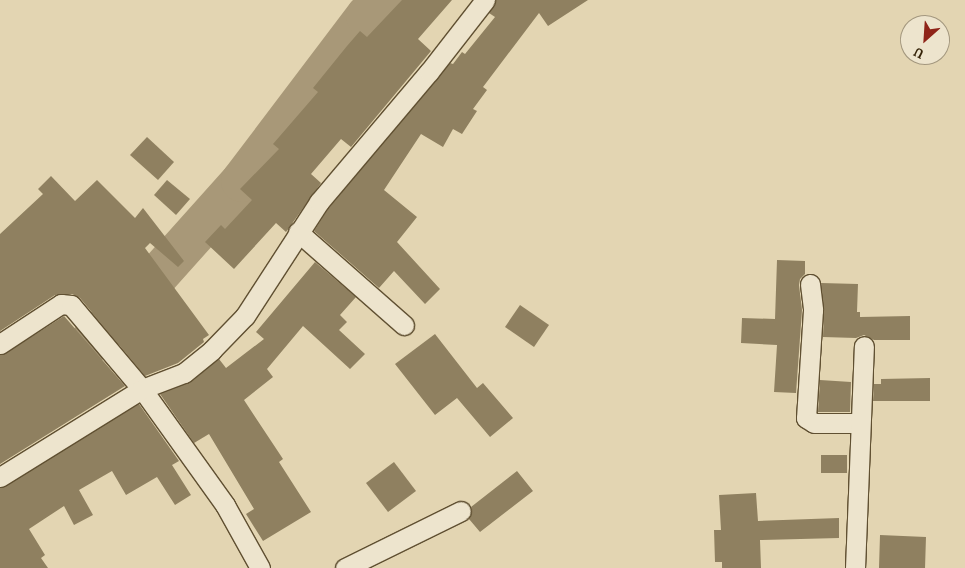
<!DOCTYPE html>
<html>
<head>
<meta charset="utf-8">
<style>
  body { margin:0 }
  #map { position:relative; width:965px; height:568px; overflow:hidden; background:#e3d5b2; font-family:Alegreya,serif }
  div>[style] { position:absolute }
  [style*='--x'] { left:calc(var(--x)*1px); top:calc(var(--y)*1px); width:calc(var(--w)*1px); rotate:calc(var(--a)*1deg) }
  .river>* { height:42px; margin:-21px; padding:0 21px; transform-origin:21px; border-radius:21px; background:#a89878 }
  .building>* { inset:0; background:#8f8060 }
  .roads { filter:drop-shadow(1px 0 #605032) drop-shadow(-1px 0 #605032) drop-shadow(0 1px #605032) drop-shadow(0 -1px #605032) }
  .street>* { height:19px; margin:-9.5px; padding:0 9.5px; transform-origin:9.5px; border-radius:9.5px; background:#ede4cd }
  span { translate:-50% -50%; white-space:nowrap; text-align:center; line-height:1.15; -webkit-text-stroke:4px #ede4cd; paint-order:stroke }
  .north { position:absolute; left:900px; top:15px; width:50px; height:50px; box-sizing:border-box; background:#ede4cd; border:1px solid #a3977e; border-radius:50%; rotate:206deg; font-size:14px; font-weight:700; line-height:20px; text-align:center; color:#352308 }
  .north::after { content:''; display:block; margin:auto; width:18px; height:22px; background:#8f2418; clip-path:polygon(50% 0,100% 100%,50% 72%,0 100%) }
</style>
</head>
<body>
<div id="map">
  <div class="river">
    <i style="--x:0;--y:412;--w:77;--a:-34.9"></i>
    <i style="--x:63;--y:368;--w:108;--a:-43.5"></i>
    <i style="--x:141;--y:294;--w:152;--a:-48.2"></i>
    <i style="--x:242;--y:181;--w:207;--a:-52.9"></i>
    <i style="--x:367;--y:16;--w:23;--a:-45"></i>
  </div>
  <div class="building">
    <i style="clip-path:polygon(402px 0,452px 0,418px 39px,431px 51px,351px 147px,341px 139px,311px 174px,321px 183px,286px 232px,276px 223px,234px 269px,205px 242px,221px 225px,225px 229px,252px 200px,240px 189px,279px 149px,273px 144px,318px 92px,313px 88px,347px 46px,360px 31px,367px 37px)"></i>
    <i style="clip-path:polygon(496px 0,588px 0,548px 26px,539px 13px,483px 87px,487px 90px,473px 109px,477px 111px,462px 134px,453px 129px,443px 147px,421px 134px,384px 190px,417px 217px,397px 242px,440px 289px,425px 304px,394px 271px,379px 288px,314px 231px,328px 209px,450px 63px,453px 64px,462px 52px,465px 54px,495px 17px,489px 13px)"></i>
    <i style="clip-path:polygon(147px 137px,174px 162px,158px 180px,130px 155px)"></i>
    <i style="clip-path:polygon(51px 176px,75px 201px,97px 180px,135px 218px,143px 208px,184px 261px,178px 267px,150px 243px,145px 248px,209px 335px,203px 339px,204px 342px,178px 363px,145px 376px,80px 298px,72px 294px,55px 295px,0 331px,0 234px,43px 194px,38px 189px)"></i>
    <i style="clip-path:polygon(167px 180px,190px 199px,176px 215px,154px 195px)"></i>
    <i style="clip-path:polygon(777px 260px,805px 261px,805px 274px,800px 279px,799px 285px,802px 310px,796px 393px,774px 392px,777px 345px,741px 343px,742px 318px,775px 319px)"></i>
    <i style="clip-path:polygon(315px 262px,356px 297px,340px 315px,347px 322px,339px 330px,365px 354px,350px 369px,303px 326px,267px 369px,273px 377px,244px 400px,283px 459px,279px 462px,311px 512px,263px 541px,246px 514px,254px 509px,209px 434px,194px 443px,160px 394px,191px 382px,219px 359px,226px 368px,264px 339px,256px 332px)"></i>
    <i style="clip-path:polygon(821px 283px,858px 284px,857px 312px,860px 312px,860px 317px,910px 316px,910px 340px,874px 340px,864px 335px,856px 338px,823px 337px,824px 309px)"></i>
    <i style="clip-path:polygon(520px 305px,549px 325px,534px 347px,505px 327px)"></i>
    <i style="clip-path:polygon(64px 316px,125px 386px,0 464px,0 355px,6px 353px)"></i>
    <i style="clip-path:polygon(435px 334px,477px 388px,483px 383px,513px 418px,490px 437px,457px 398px,435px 415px,395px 364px)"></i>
    <i style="clip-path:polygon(930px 378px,930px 401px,873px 401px,874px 384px,881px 384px,881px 379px)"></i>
    <i style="clip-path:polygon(820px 380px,851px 382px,850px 412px,818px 412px)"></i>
    <i style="clip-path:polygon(139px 404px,179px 461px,172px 465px,191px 495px,175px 505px,157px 477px,126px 495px,112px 471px,79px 490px,93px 515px,74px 525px,64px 506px,29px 529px,45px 555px,41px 558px,48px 568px,0 568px,0 488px)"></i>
    <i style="clip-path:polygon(821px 455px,847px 455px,847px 473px,821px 473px)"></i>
    <i style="clip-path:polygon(394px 462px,416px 491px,388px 512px,366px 483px)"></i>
    <i style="clip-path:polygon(517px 471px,533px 491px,480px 532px,469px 519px,472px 512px,471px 507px)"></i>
    <i style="clip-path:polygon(756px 493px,758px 521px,839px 518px,839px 538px,760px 540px,761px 568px,722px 568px,722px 562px,715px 562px,714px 530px,721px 530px,719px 495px)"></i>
    <i style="clip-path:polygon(880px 535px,926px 537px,925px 568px,879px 568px)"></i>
  </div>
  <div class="roads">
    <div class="street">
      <i style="--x:298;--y:232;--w:141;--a:41.3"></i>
      <i style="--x:810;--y:284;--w:26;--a:83"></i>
      <i style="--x:813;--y:310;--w:108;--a:93.7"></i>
      <i style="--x:806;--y:418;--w:9;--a:32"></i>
      <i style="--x:814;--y:423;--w:46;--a:0"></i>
      <i style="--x:0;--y:344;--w:73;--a:-33.3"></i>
      <i style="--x:61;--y:304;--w:10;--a:6"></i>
      <i style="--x:71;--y:305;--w:110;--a:49.8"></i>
      <i style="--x:142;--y:389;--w:143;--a:54.4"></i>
      <i style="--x:225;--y:505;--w:72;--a:60.9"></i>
      <i style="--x:0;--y:477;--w:167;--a:-31.8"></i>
      <i style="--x:142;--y:389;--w:45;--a:-20.9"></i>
      <i style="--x:184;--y:373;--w:36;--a:-39"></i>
      <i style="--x:212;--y:350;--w:47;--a:-45.9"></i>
      <i style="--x:245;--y:316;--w:136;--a:-57"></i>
      <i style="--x:319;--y:202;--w:170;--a:-49.8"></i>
      <i style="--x:429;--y:72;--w:91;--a:-52.1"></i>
      <i style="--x:345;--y:568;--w:129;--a:-26.2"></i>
      <i style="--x:855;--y:568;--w:222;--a:-87.7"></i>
    </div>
  </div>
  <div class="north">U</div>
</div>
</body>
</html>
